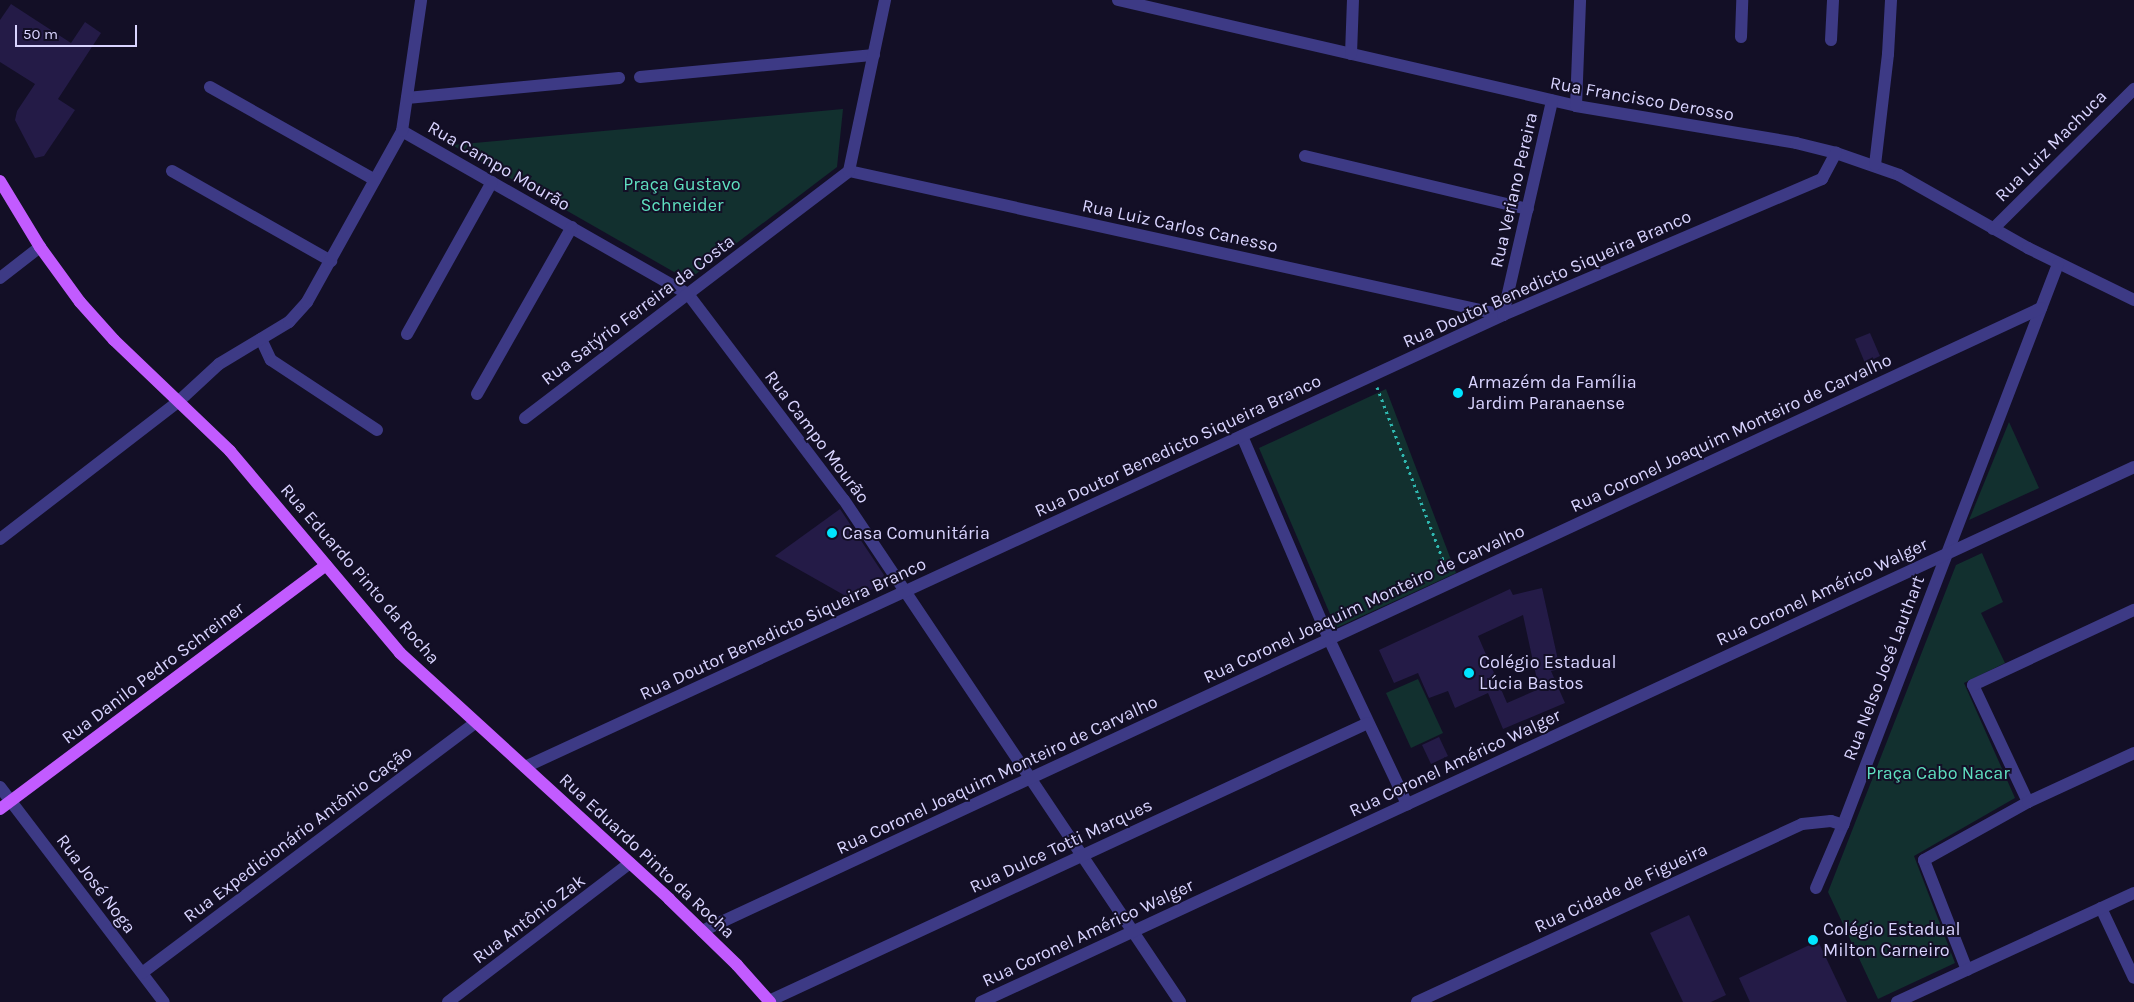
<!DOCTYPE html>
<html>
<head>
<meta charset="utf-8">
<style>
  body { margin:0 }
  #map { position:relative; width:2134px; height:1002px; overflow:hidden; background:#130f26; font-family:Karla,sans-serif }
  div>[style] { position:absolute }
  [style*='--x'] { left:calc(var(--x)*1px); top:calc(var(--y)*1px); width:calc(var(--w)*1px); rotate:calc(var(--a)*1deg) }
  .green>* { inset:0; background:#12302f }
  .building>* { inset:0; background:#241b47 }
  .path>* { height:3px; margin-top:-1.5px; transform-origin:0; background:repeating-linear-gradient(90deg,#2fb8b0 0 2.5px,transparent 0 6.5px) }
  .minor>* { height:12px; margin:-6px; padding:0 6px; transform-origin:6px; border-radius:6px; background:#3d3a85 }
  .major>* { height:12px; margin:-6px; padding:0 6px; transform-origin:6px; border-radius:6px; background:#c25bff }
  .dots>* { width:14px; height:14px; translate:-50% -50%; box-sizing:border-box; border:2px solid #130f26; border-radius:50% }
  span { translate:-50% -50%; white-space:nowrap; text-align:center; line-height:1.15; -webkit-text-stroke:4px #130f26; paint-order:stroke }
  .street-label { font-size:18px; color:#d9d4ff }
  .park-label { font-size:18px; color:#5fe0c0 }
  .poi-label { font-size:18px; color:#d9d4ff }
  .left { translate:0 -50%; text-align:left }
  .scale { position:absolute; left:15px; top:25px; width:122px; height:22px; box-sizing:border-box; border:2px solid #d9d4ff; border-top:0; padding-left:6px; font-size:15px; line-height:18px; white-space:nowrap; color:#d9d4ff; -webkit-text-stroke:4px #130f26; paint-order:stroke }
</style>
</head>
<body>
<div id="map">
  <div class="green">
    <i style="clip-path:polygon(843px 109px,837px 167px,688px 280px,452px 145px)"></i>
    <i style="clip-path:polygon(1386px 389px,1456px 573px,1336px 628px,1259px 448px)"></i>
    <i style="clip-path:polygon(2009px 422px,2039px 488px,1969px 520px)"></i>
    <i style="clip-path:polygon(1982px 553px,2003px 602px,1981px 613px,2005px 663px,1964px 683px,2015px 798px,1914px 856px,1955px 963px,1878px 999px,1828px 892px,1956px 565px)"></i>
    <i style="clip-path:polygon(1418px 679px,1443px 733px,1411px 748px,1386px 693px)"></i>
  </div>
  <div class="building">
    <i style="clip-path:polygon(11px 4px,71px 43px,85px 22px,101px 33px,58px 99px,75px 110px,44px 156px,35px 158px,15px 120px,17px 111px,35px 84px,0 62px,0 20px)"></i>
    <i style="clip-path:polygon(1870px 333px,1880px 356px,1865px 363px,1855px 339px)"></i>
    <i style="clip-path:polygon(840px 509px,884px 575px,879px 586px,851px 599px,775px 556px)"></i>
    <i style="clip-path:polygon(evenodd,1542px 588px,1560px 669px,1551px 671px,1565px 703px,1503px 729px,1488px 693px,1455px 708px,1448px 691px,1429px 698px,1418px 673px,1394px 683px,1379px 650px,1510px 589px,1513px 595px,1542px 588px,1523px 615px,1539px 689px,1507px 703px,1478px 636px,1523px 615px)"></i>
    <i style="clip-path:polygon(1439px 737px,1448px 756px,1431px 764px,1422px 745px)"></i>
    <i style="clip-path:polygon(1689px 915px,1726px 995px,1711px 1002px,1683px 1002px,1650px 933px)"></i>
    <i style="clip-path:polygon(1818px 941px,1847px 1002px,1750px 1002px,1739px 978px)"></i>
  </div>
  <div class="path">
    <i style="--x:1377;--y:387;--w:196;--a:69.1"></i>
  </div>
  <div class="minor">
    <i style="--x:1118;--y:0;--w:470;--a:13"></i>
    <i style="--x:1576;--y:106;--w:223;--a:9.5"></i>
    <i style="--x:1796;--y:143;--w:41;--a:14"></i>
    <i style="--x:1836;--y:153;--w:67;--a:19.2"></i>
    <i style="--x:1899;--y:175;--w:148;--a:29.5"></i>
    <i style="--x:2028;--y:248;--w:118;--a:26.1"></i>
    <i style="--x:1741;--y:37;--w:37;--a:-88"></i>
    <i style="--x:1831;--y:40;--w:40;--a:-87.1"></i>
    <i style="--x:1351;--y:54;--w:54;--a:-87.9"></i>
    <i style="--x:640;--y:77;--w:235;--a:-5.4"></i>
    <i style="--x:210;--y:87;--w:189;--a:29.4"></i>
    <i style="--x:407;--y:98;--w:213;--a:-5.4"></i>
    <i style="--x:1576;--y:106;--w:106;--a:-87.8"></i>
    <i style="--x:402;--y:131;--w:329;--a:29.7"></i>
    <i style="--x:688;--y:294;--w:258;--a:52.9"></i>
    <i style="--x:844;--y:500;--w:604;--a:56.2"></i>
    <i style="--x:1305;--y:156;--w:229;--a:13.4"></i>
    <i style="--x:1875;--y:165;--w:112;--a:-83.3"></i>
    <i style="--x:1888;--y:54;--w:54;--a:-86.8"></i>
    <i style="--x:172;--y:171;--w:183;--a:29.5"></i>
    <i style="--x:849;--y:171;--w:670;--a:12.42"></i>
    <i style="--x:1503;--y:315;--w:220;--a:-77.1"></i>
    <i style="--x:1993;--y:229;--w:199;--a:-44.8"></i>
    <i style="--x:0;--y:278;--w:51;--a:-37.8"></i>
    <i style="--x:407;--y:334;--w:174;--a:-60.8"></i>
    <i style="--x:261;--y:339;--w:23;--a:65"></i>
    <i style="--x:271;--y:360;--w:127;--a:33.4"></i>
    <i style="--x:477;--y:394;--w:192;--a:-60.4"></i>
    <i style="--x:525;--y:418;--w:407;--a:-37.3"></i>
    <i style="--x:849;--y:171;--w:175;--a:-78.1"></i>
    <i style="--x:1242;--y:436;--w:221;--a:66.8"></i>
    <i style="--x:1329;--y:639;--w:183;--a:64.7"></i>
    <i style="--x:0;--y:539;--w:226;--a:-37.6"></i>
    <i style="--x:179;--y:401;--w:54;--a:-42.8"></i>
    <i style="--x:219;--y:364;--w:82;--a:-31"></i>
    <i style="--x:289;--y:322;--w:27;--a:-48"></i>
    <i style="--x:307;--y:302;--w:196;--a:-60.9"></i>
    <i style="--x:402;--y:131;--w:132;--a:-81.7"></i>
    <i style="--x:525;--y:767;--w:1077;--a:-24.8"></i>
    <i style="--x:1503;--y:315;--w:347;--a:-23.1"></i>
    <i style="--x:1822;--y:179;--w:30;--a:-62"></i>
    <i style="--x:0;--y:787;--w:270;--a:52.7"></i>
    <i style="--x:2028;--y:802;--w:129;--a:-115.2"></i>
    <i style="--x:1973;--y:685;--w:178;--a:-25"></i>
    <i style="--x:1816;--y:888;--w:69;--a:-66.8"></i>
    <i style="--x:1843;--y:825;--w:601;--a:-69.03"></i>
    <i style="--x:2101;--y:908;--w:77;--a:64.8"></i>
    <i style="--x:702;--y:931;--w:1477;--a:-24.95"></i>
    <i style="--x:1967;--y:970;--w:118;--a:-111.4"></i>
    <i style="--x:1924;--y:860;--w:119;--a:-29.1"></i>
    <i style="--x:2028;--y:802;--w:117;--a:-24.8"></i>
    <i style="--x:142;--y:973;--w:416;--a:-36.9"></i>
    <i style="--x:769;--y:1001;--w:660;--a:-24.9"></i>
    <i style="--x:448;--y:1002;--w:229;--a:-37.4"></i>
    <i style="--x:981;--y:1002;--w:1271;--a:-24.89"></i>
    <i style="--x:1417;--y:1002;--w:424;--a:-24.8"></i>
    <i style="--x:1802;--y:824;--w:29;--a:-6"></i>
    <i style="--x:1831;--y:821;--w:13;--a:18"></i>
    <i style="--x:1897;--y:1002;--w:261;--a:-24.7"></i>
  </div>
  <div class="major">
    <i style="--x:0;--y:181;--w:77;--a:58.8"></i>
    <i style="--x:40;--y:247;--w:68;--a:54"></i>
    <i style="--x:80;--y:302;--w:51;--a:48.2"></i>
    <i style="--x:114;--y:340;--w:161;--a:43.7"></i>
    <i style="--x:230;--y:451;--w:264;--a:49.9"></i>
    <i style="--x:400;--y:653;--w:365;--a:42.4"></i>
    <i style="--x:669;--y:899;--w:95;--a:44.1"></i>
    <i style="--x:737;--y:965;--w:50;--a:48.3"></i>
    <i style="--x:0;--y:809;--w:407;--a:-36.8"></i>
  </div>
  <div class="dots">
    <i style="left:1458px;top:393px;background:#00e5ff"></i>
    <i style="left:832px;top:533px;background:#00e5ff"></i>
    <i style="left:1469px;top:673px;background:#00e5ff"></i>
    <i style="left:1813px;top:940px;background:#00e5ff"></i>
  </div>
  <div class="street-label">
    <span style="left:1642px;top:99px;rotate:10deg">Rua Francisco Derosso</span>
    <span style="left:2051px;top:146px;rotate:-45deg">Rua Luiz Machuca</span>
    <span style="left:499px;top:166px;rotate:30deg">Rua Campo Mourão</span>
    <span style="left:1514px;top:190px;rotate:-77deg">Rua Veriano Pereira</span>
    <span style="left:1180px;top:226px;rotate:12deg">Rua Luiz Carlos Canesso</span>
    <span style="left:1547px;top:279px;rotate:-24deg">Rua Doutor Benedicto Siqueira Branco</span>
    <span style="left:638px;top:310px;rotate:-37deg">Rua Satýrio Ferreira da Costa</span>
    <span style="left:1731px;top:433px;rotate:-25deg">Rua Coronel Joaquim Monteiro de Carvalho</span>
    <span style="left:817px;top:437px;rotate:53deg">Rua Campo Mourão</span>
    <span style="left:1178px;top:446px;rotate:-25deg">Rua Doutor Benedicto Siqueira Branco</span>
    <span style="left:360px;top:574px;rotate:49deg">Rua Eduardo Pinto da Rocha</span>
    <span style="left:1822px;top:592px;rotate:-25deg">Rua Coronel Américo Walger</span>
    <span style="left:1364px;top:604px;rotate:-25deg">Rua Coronel Joaquim Monteiro de Carvalho</span>
    <span style="left:783px;top:629px;rotate:-25deg">Rua Doutor Benedicto Siqueira Branco</span>
    <span style="left:1884px;top:668px;rotate:-69deg">Rua Nelso José Lauthart</span>
    <span style="left:153px;top:673px;rotate:-37deg">Rua Danilo Pedro Schreiner</span>
    <span style="left:1455px;top:763px;rotate:-25deg">Rua Coronel Américo Walger</span>
    <span style="left:997px;top:775px;rotate:-25deg">Rua Coronel Joaquim Monteiro de Carvalho</span>
    <span style="left:298px;top:834px;rotate:-37deg">Rua Expedicionário Antônio Cação</span>
    <span style="left:1061px;top:846px;rotate:-25deg">Rua Dulce Totti Marques</span>
    <span style="left:647px;top:856px;rotate:43deg">Rua Eduardo Pinto da Rocha</span>
    <span style="left:96px;top:884px;rotate:53deg">Rua José Noga</span>
    <span style="left:1621px;top:888px;rotate:-25deg">Rua Cidade de Figueira</span>
    <span style="left:529px;top:919px;rotate:-37deg">Rua Antônio Zak</span>
    <span style="left:1088px;top:933px;rotate:-25deg">Rua Coronel Américo Walger</span>
  </div>
  <div class="park-label">
    <span style="left:682px;top:195px">Praça Gustavo<br>Schneider</span>
    <span style="left:1938px;top:773px">Praça Cabo Nacar</span>
  </div>
  <div class="poi-label">
    <span class="left" style="left:1468px;top:393px">Armazém da Família<br>Jardim Paranaense</span>
    <span class="left" style="left:842px;top:533px">Casa Comunitária</span>
    <span class="left" style="left:1479px;top:673px">Colégio Estadual<br>Lúcia Bastos</span>
    <span class="left" style="left:1823px;top:940px">Colégio Estadual<br>Milton Carneiro</span>
  </div>
  <div class="scale">50 m</div>
</div>
</body>
</html>
